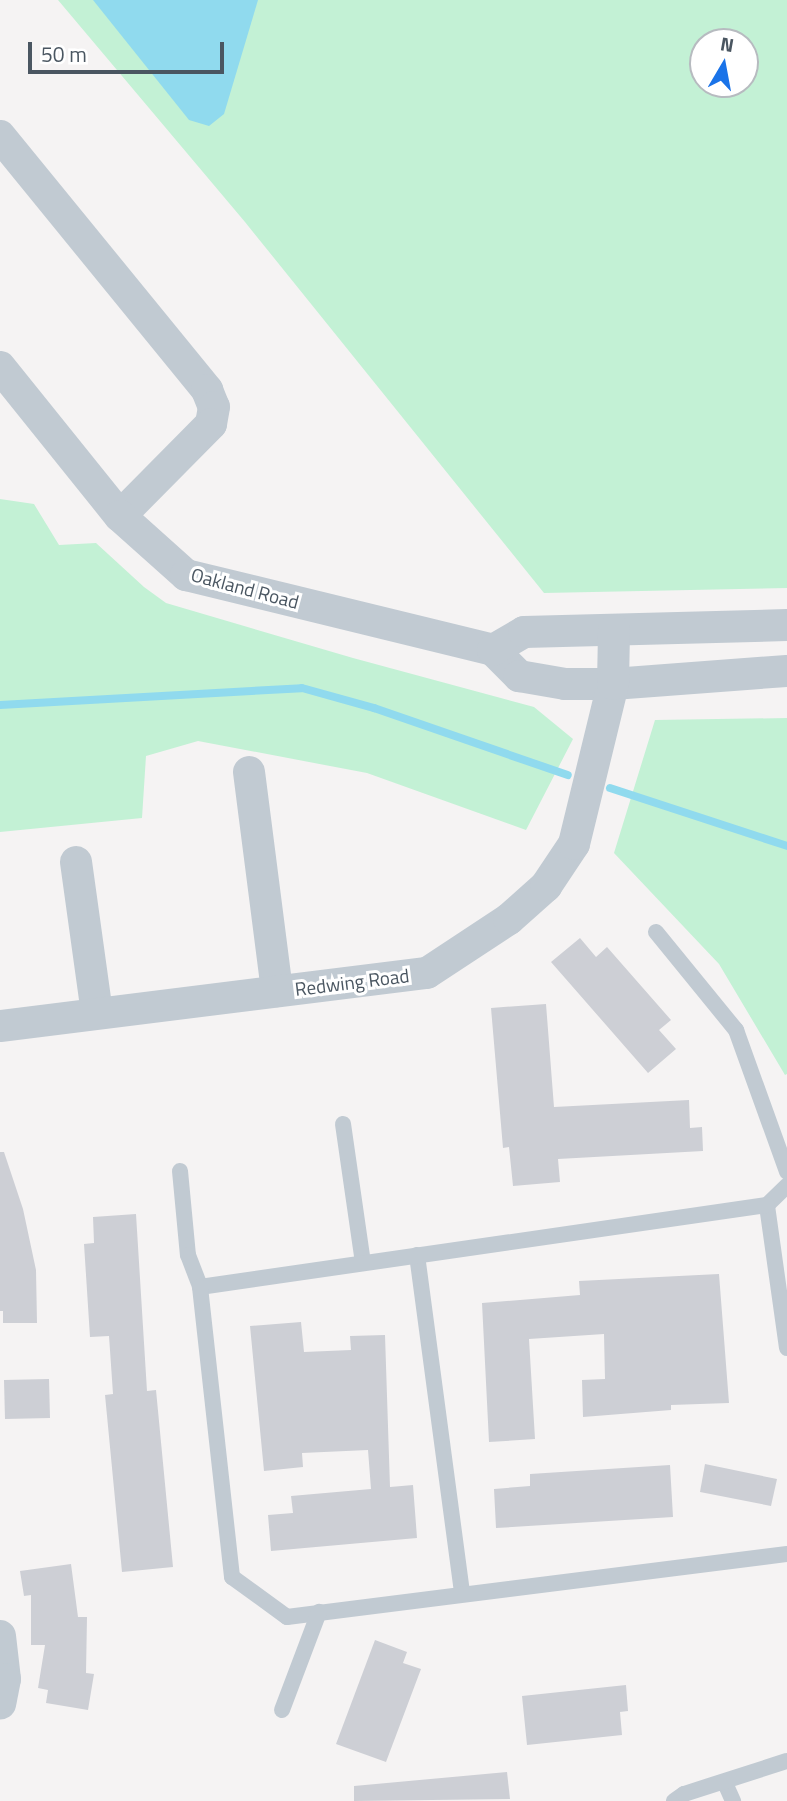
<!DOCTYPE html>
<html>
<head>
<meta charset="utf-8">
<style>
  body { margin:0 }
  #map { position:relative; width:787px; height:1801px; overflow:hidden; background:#f5f3f3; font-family:"Titillium Web",sans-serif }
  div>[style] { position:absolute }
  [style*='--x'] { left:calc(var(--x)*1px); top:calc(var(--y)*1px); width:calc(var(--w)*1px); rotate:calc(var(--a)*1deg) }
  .green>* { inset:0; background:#c3f1d5 }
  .water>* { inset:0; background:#90daee }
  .stream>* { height:8px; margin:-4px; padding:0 4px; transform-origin:4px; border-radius:4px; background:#90daee }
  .building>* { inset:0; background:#cdcfd5 }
  .service>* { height:16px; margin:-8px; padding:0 8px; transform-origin:8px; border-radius:8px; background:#c1cad2 }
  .minor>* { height:32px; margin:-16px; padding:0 16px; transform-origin:16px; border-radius:16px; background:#c1cad2 }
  span { translate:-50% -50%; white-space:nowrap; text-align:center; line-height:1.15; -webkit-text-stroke:6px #fff; paint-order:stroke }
  .street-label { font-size:19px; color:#4a5661 }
  .north { position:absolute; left:689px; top:28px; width:70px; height:70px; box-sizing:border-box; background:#fff; border:2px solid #b7bbc0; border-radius:50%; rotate:10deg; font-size:19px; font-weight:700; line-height:28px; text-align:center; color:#4a5661 }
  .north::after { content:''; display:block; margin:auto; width:24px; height:32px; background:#1a73e8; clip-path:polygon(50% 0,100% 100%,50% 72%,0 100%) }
  .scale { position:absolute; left:28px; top:42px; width:196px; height:32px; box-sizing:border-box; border:4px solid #4a5661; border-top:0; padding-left:9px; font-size:21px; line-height:24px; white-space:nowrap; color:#4a5661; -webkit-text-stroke:5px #fff; paint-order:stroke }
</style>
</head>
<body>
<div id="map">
  <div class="green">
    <i style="clip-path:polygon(evenodd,58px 0,787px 0,787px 588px,544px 593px,245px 222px,58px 0,703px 42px,745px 42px,745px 84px,703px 84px,703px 42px)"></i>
    <i style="clip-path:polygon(0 499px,34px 504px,59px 545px,96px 543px,144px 587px,166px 603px,353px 658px,534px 707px,573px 739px,526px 830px,367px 773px,198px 741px,146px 756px,142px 818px,0 832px)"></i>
    <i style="clip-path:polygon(787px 718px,787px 1074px,785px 1075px,719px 964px,614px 853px,655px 720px)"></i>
  </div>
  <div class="water">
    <i style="clip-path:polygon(93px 0,258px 0,224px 114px,209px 126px,189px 120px)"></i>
  </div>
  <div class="stream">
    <i style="--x:0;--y:705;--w:302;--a:-3.2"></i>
    <i style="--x:302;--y:688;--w:75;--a:15.5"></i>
    <i style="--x:374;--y:708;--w:205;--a:19.1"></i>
    <i style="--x:610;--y:788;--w:186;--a:18.1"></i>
  </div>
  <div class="building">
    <i style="clip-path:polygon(580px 938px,596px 957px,607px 947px,671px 1020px,659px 1030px,676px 1049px,648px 1073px,551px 962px)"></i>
    <i style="clip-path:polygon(546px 1004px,554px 1107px,689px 1100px,690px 1128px,702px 1127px,703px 1151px,558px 1159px,560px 1182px,513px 1186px,509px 1147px,503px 1148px,491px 1008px)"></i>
    <i style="clip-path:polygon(0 1152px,4px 1152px,23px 1209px,36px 1270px,37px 1323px,3px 1323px,3px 1311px,0 1311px)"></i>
    <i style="clip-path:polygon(136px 1214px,147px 1391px,156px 1390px,173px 1567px,122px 1572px,105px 1395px,113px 1394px,109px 1336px,90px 1337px,84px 1244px,94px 1243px,93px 1217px)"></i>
    <i style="clip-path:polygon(719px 1274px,729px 1403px,671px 1405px,671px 1410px,583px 1417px,582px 1380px,605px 1379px,604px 1334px,529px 1339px,535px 1439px,489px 1442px,482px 1303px,580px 1295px,579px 1281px)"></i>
    <i style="clip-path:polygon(301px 1322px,304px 1352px,351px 1350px,350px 1336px,385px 1335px,390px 1487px,413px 1485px,417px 1538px,271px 1551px,268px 1515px,293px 1513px,291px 1496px,371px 1489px,368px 1450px,302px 1453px,303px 1467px,264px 1471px,250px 1326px)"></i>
    <i style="clip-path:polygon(49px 1379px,50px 1418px,5px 1419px,4px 1380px)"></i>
    <i style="clip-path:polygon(705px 1464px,777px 1479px,771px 1506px,700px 1492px)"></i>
    <i style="clip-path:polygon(670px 1465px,673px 1517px,496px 1528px,494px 1489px,530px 1486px,530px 1474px)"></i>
    <i style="clip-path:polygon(71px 1564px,78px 1617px,87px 1617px,86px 1673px,94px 1674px,88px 1710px,46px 1703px,48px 1690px,38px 1688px,45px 1645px,31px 1645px,31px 1595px,24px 1596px,20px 1571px)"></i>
    <i style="clip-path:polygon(375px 1640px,407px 1652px,403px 1663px,421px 1669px,386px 1762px,336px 1744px)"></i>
    <i style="clip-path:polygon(626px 1685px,628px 1711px,620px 1712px,622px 1735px,527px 1745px,522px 1696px)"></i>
    <i style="clip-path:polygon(507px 1772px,510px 1799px,354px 1801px,354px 1786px)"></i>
  </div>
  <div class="service">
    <i style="--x:656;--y:932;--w:127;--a:50.8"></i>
    <i style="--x:736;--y:1030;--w:151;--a:70.2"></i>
    <i style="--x:343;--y:1124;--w:140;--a:81.8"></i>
    <i style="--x:180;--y:1171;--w:84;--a:84.6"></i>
    <i style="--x:188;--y:1255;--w:34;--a:69"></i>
    <i style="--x:767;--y:1205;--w:28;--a:-44"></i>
    <i style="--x:417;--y:1255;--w:342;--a:82.4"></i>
    <i style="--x:787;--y:1348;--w:144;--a:-98"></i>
    <i style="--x:767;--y:1205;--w:573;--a:171.77"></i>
    <i style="--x:200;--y:1287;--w:292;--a:83.7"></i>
    <i style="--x:232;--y:1577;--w:68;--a:36"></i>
    <i style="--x:287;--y:1617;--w:504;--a:-7.18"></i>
    <i style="--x:282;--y:1710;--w:105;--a:-69.3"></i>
    <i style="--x:725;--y:1783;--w:20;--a:66"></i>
    <i style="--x:674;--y:1801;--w:12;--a:-35"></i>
    <i style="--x:684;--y:1794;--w:108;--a:-17.8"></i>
  </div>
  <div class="minor">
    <i style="--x:0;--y:136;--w:328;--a:50.8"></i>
    <i style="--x:207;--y:390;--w:18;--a:68"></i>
    <i style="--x:214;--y:407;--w:17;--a:100"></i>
    <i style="--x:211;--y:424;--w:129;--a:134.7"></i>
    <i style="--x:0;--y:367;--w:191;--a:51.2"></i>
    <i style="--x:120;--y:516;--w:89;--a:41.8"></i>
    <i style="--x:186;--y:575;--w:316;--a:13.7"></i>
    <i style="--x:493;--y:650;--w:37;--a:45"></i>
    <i style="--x:519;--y:676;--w:47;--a:9.9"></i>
    <i style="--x:565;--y:684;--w:48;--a:0"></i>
    <i style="--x:613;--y:684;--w:174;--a:-4.3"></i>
    <i style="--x:493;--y:650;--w:36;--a:-30"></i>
    <i style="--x:524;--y:632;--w:263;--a:-1.5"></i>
    <i style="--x:249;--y:772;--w:221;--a:82.7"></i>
    <i style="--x:76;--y:862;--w:152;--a:82.1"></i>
    <i style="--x:0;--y:1026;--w:430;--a:-7.1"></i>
    <i style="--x:427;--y:973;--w:98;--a:-33.4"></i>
    <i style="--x:509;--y:919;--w:50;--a:-41.7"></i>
    <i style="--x:546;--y:886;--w:50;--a:-56.3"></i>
    <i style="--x:574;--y:844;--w:165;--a:-76.3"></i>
    <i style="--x:613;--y:684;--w:54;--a:-88.9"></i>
    <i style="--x:0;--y:1636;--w:43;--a:83.4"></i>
    <i style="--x:5;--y:1679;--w:25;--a:101"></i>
  </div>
  <div class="street-label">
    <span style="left:245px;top:588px;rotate:15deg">Oakland Road</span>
    <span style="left:352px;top:982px;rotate:-7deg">Redwing Road</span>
  </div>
  <div class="north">N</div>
  <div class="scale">50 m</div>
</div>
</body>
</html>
